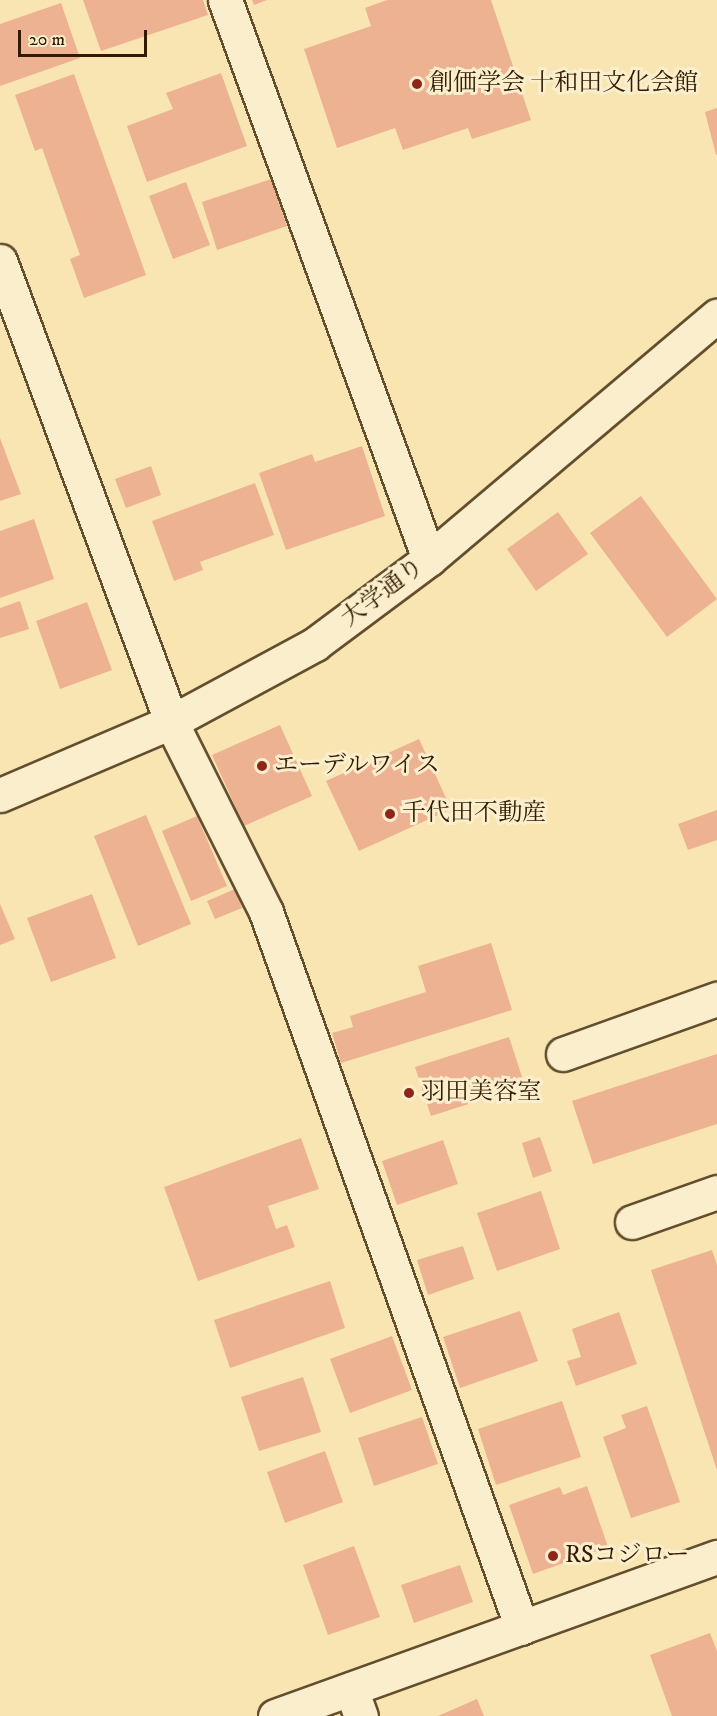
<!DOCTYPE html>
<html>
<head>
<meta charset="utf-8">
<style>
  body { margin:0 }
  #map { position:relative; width:717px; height:1716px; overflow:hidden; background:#f9e5b2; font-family:"IM FELL DW Pica","Noto Serif JP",serif }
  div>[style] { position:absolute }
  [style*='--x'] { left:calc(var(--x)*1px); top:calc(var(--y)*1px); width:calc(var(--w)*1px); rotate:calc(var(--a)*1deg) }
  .building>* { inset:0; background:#edb291 }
  .roads { filter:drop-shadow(2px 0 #634e2d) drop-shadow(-2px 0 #634e2d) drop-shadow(0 2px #634e2d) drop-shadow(0 -2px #634e2d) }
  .minor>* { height:33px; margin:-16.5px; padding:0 16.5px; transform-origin:16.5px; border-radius:16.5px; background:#fbeecd }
  .dots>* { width:16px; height:16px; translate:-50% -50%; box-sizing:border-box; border:3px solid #fbeecd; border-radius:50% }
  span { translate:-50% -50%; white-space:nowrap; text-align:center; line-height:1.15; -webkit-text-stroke:6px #fbeecd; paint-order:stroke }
  .poi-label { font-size:24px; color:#311b01 }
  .left { translate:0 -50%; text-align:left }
  .street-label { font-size:24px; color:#311b01 }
  .scale { position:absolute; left:18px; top:30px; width:129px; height:27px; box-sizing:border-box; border:3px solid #311b01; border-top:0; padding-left:8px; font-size:18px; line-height:21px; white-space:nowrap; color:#311b01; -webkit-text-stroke:4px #fbeecd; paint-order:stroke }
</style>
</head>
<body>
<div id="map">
  <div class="building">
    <i style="clip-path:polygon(83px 0,203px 0,208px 15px,101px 51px)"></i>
    <i style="clip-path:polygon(252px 0,267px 0,254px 5px)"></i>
    <i style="clip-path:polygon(387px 0,491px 0,531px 120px,472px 139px,468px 128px,403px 150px,395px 128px,337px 148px,304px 49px,371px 26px,365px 8px)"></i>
    <i style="clip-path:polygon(61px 3px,80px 58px,0 86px,0 24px)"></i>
    <i style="clip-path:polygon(221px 73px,247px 146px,147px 182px,127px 126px,173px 109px,166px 93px)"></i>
    <i style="clip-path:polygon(74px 74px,146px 275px,84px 298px,70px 259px,80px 255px,42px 148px,35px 151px,15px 95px)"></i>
    <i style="clip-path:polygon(717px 108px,717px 155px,716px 155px,705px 112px)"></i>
    <i style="clip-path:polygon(271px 179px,287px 226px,217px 250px,202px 202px)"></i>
    <i style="clip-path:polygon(186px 182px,210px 245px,173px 259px,149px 196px)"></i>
    <i style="clip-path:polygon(0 438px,21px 494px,0 501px)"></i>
    <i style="clip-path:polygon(362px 446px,385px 516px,286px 550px,259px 473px,312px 454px,315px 462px)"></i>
    <i style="clip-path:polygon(151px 466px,161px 495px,126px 508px,115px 479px)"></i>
    <i style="clip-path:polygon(255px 483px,274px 535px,200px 562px,203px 570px,174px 581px,152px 521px)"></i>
    <i style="clip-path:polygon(641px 496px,717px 599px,667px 637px,590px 533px)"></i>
    <i style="clip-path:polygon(558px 512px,588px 554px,536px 591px,507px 549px)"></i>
    <i style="clip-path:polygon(34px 519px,54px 579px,0 598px,0 531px)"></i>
    <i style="clip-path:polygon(20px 601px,29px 629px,0 638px,0 608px)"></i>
    <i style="clip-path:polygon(87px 602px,112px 670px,60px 689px,36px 621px)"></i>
    <i style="clip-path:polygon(280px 725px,312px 796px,244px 826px,212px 755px)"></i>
    <i style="clip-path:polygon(419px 739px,451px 809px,359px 851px,326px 781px)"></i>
    <i style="clip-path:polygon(717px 810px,717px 840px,688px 850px,678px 824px)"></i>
    <i style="clip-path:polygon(146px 815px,191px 924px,138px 946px,94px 836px)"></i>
    <i style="clip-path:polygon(197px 816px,227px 886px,191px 901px,162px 831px)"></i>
    <i style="clip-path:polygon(235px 889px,242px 908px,215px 919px,207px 901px)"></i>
    <i style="clip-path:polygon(92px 894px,116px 958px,51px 982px,27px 918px)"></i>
    <i style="clip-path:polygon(0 904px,15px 939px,0 945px)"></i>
    <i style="clip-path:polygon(491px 943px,512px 1010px,341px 1063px,332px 1033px,353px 1027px,350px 1016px,426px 992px,418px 966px)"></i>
    <i style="clip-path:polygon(509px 1037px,525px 1086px,431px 1116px,415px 1067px)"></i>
    <i style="clip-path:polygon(717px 1054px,717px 1124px,593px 1164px,572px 1101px)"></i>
    <i style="clip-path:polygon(540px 1137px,552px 1171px,533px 1178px,522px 1143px)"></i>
    <i style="clip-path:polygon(301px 1138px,319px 1189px,268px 1206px,276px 1229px,287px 1225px,295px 1247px,198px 1281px,164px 1187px)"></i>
    <i style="clip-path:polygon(443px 1140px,458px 1184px,397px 1205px,382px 1161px)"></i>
    <i style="clip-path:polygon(541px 1191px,560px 1249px,497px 1271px,477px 1213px)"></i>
    <i style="clip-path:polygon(463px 1246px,474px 1279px,428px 1295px,417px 1260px)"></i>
    <i style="clip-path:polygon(712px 1250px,717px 1265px,717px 1470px,651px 1270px)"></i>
    <i style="clip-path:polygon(330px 1281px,345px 1328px,230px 1368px,214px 1320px)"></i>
    <i style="clip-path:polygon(520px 1311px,538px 1361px,460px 1388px,443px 1337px)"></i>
    <i style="clip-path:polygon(619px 1312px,637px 1364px,576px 1386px,567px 1361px,581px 1357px,572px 1329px)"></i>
    <i style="clip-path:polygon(392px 1336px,412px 1390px,350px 1413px,330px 1359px)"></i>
    <i style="clip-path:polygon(303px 1377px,321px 1432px,259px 1451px,241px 1397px)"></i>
    <i style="clip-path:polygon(562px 1401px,581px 1457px,496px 1485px,478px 1429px)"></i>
    <i style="clip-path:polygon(647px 1406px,680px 1502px,631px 1518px,603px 1437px,626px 1428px,621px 1415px)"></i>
    <i style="clip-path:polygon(422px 1417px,438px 1464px,374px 1486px,358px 1438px)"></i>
    <i style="clip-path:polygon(325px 1451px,343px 1502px,285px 1523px,267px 1472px)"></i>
    <i style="clip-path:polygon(587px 1486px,608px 1547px,533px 1574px,509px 1505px,560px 1487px,563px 1495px)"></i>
    <i style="clip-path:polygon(354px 1546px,380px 1617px,328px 1635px,303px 1565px)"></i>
    <i style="clip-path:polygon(460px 1565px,473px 1602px,414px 1623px,401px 1585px)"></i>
    <i style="clip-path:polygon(710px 1633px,717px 1651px,717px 1716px,672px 1716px,650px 1655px)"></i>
    <i style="clip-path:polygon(477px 1699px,484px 1716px,438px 1716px)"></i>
  </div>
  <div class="roads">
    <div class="minor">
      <i style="--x:225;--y:0;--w:595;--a:69.95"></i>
      <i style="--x:0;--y:261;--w:492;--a:69.6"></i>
      <i style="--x:171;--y:722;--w:212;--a:63.4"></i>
      <i style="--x:266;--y:912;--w:760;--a:70.33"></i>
      <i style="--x:0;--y:795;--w:186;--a:-23.1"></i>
      <i style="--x:171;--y:722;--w:164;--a:-28.4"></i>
      <i style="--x:315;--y:644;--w:142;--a:-36.7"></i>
      <i style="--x:429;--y:559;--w:377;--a:-40.2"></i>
      <i style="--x:563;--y:1054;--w:164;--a:-19.7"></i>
      <i style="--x:632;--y:1222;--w:90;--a:-19.4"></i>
      <i style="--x:351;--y:1689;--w:29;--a:70"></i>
      <i style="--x:275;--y:1716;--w:470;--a:-19.8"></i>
    </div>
  </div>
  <div class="dots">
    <i style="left:417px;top:84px;background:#8f2418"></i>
    <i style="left:262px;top:766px;background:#8f2418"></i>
    <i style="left:390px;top:814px;background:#8f2418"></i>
    <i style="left:409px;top:1093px;background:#8f2418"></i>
    <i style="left:553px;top:1556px;background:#8f2418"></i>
  </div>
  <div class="poi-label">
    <span class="left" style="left:429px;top:84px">創価学会 十和田文化会館</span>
    <span class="left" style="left:274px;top:766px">エーデルワイス</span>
    <span class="left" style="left:402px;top:814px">千代田不動産</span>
    <span class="left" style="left:421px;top:1093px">羽田美容室</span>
    <span class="left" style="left:565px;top:1556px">RSコジロー</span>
  </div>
  <div class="street-label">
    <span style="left:383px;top:593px;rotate:-37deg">大学通り</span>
  </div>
  <div class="scale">20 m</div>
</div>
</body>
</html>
